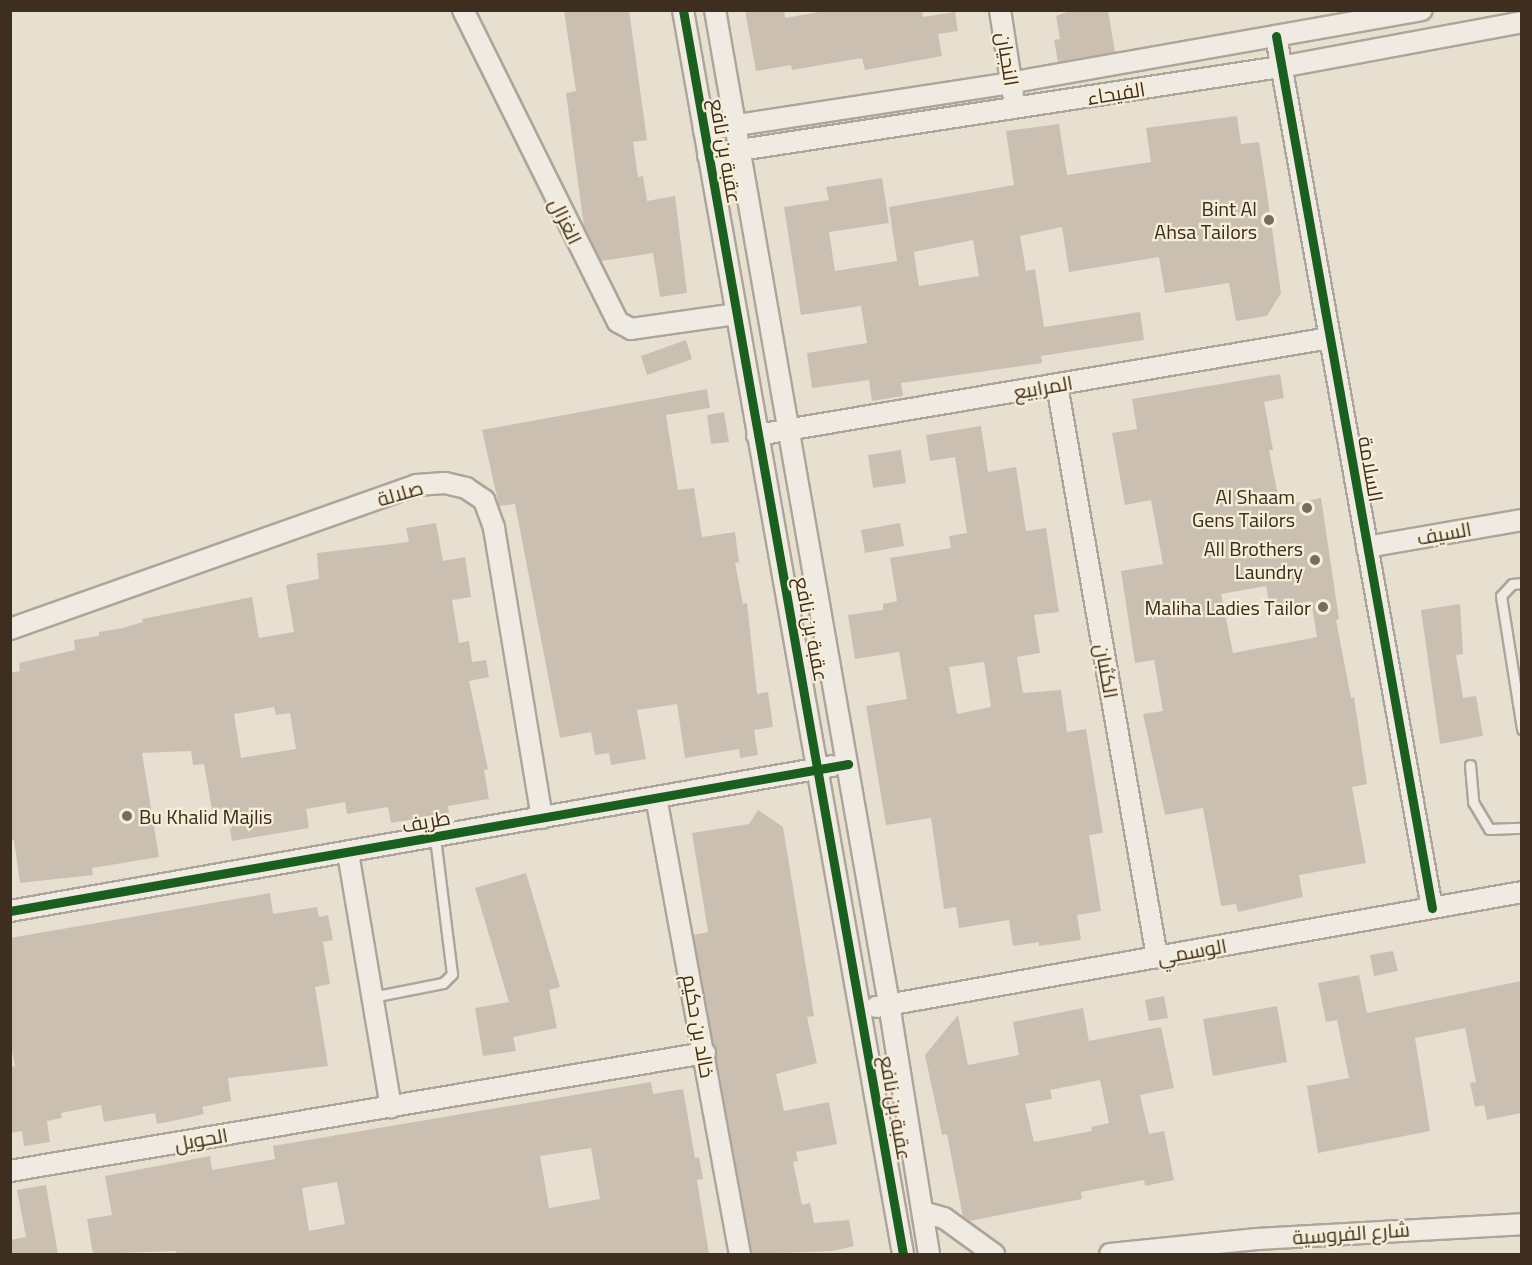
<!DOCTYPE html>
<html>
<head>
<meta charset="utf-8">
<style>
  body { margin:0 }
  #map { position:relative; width:1532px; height:1265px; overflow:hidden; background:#e7e0d1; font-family:Georgia,Cairo,serif }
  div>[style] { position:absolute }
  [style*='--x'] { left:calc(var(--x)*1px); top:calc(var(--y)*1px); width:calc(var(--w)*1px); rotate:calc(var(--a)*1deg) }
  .building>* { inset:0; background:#cbbfb2 }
  .roads { filter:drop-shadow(2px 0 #ada599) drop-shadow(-2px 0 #ada599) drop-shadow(0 2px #ada599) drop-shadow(0 -2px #ada599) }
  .service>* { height:9px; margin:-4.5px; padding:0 4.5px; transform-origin:4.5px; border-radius:4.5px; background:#efebe3 }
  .minor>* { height:20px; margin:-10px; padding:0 10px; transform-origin:10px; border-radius:10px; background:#efebe3 }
  .cycleway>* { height:9px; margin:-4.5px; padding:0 4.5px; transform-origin:4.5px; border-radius:4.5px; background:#1b5e20 }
  .dots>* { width:16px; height:16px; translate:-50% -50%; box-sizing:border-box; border:3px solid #f7eed8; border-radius:50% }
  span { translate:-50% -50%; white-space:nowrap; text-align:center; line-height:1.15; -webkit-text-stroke:4.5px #f7eed8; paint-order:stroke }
  .street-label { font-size:20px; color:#3d2e20 }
  .poi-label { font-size:20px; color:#3d2e20 }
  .right { translate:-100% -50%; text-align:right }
  .left { translate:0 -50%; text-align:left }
  .frame { position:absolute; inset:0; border:12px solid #3d2e20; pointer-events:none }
</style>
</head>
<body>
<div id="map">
  <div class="building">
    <i style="clip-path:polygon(564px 10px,629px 10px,647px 140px,633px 142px,638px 177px,643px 176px,647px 201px,675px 196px,687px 293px,660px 297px,653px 253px,601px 261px,584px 227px,566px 93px,576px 91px)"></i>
    <i style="clip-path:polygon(745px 10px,784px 10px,785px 18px,830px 10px,922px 10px,923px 17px,955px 12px,958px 31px,938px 34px,942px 56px,865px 70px,862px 58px,792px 70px,791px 65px,756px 71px)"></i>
    <i style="clip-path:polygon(1072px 10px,1108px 10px,1115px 52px,1058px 62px,1054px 40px,1060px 39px,1056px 16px)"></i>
    <i style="clip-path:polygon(evenodd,1237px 116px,1241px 144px,1259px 142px,1265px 179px,1281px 293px,1267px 316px,1236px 321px,1229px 283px,1165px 293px,1159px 257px,1069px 272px,1062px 227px,1020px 236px,1026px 271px,1035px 269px,1044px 327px,1140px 312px,1144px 340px,1041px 356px,1042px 363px,901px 383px,903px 396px,872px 401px,869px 380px,812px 388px,807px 353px,867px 343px,861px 306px,801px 315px,784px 207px,829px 200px,826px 187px,882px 178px,889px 223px,829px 232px,835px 271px,897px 261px,889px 207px,1014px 185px,1006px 131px,1059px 124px,1067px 175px,1151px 162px,1146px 128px,1237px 116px,973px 240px,979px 276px,919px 286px,914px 252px,973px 240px)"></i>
    <i style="clip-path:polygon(686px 340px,692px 359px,647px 375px,641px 356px)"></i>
    <i style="clip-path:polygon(evenodd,1280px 374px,1284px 398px,1264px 402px,1273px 450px,1269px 450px,1280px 506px,1321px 498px,1339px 619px,1336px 620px,1351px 698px,1354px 697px,1367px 784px,1352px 787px,1366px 863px,1299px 875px,1303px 897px,1238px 912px,1236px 904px,1221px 906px,1203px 808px,1165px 815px,1143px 714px,1163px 711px,1154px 660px,1135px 663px,1121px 571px,1163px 564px,1151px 500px,1125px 505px,1112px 433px,1137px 429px,1132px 399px,1280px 374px,1266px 586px,1270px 608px,1311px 601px,1317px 637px,1233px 653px,1221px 594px,1266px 586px)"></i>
    <i style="clip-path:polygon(707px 389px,710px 408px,666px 415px,678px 490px,694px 488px,702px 537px,735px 532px,739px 562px,735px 563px,743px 604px,747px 603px,757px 694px,768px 692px,773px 727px,754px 730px,758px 755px,740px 758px,739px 749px,685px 758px,677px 704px,637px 710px,646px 759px,611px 765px,609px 753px,595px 755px,591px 732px,560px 738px,515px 504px,499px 506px,482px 430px)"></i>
    <i style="clip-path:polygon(724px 412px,729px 442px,711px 444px,707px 415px)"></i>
    <i style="clip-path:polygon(evenodd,981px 426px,988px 472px,1016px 467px,1026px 531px,1046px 528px,1059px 612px,1034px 615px,1040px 653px,1017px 657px,1023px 693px,1061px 690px,1067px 732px,1086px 729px,1103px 833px,1089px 835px,1101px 911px,1077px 915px,1081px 940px,1039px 946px,1039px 942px,1013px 946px,1009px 920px,959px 928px,956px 907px,944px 909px,931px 818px,886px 825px,866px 706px,907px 699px,899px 652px,855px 659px,848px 615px,883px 610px,883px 604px,897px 601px,890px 558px,951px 548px,949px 536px,967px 533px,955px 457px,930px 461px,926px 435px,981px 426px,984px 662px,991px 707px,957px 714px,949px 667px,984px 662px)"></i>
    <i style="clip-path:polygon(901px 450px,906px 483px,873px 488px,868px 455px)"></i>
    <i style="clip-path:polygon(evenodd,436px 523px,443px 561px,465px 557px,471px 597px,452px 600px,459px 643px,469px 641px,472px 662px,486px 660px,489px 677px,469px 681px,488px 769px,484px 770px,489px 799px,448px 806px,449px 813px,391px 823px,388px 807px,347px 814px,345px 802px,306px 809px,309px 828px,232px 841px,226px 808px,212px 810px,204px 764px,193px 765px,191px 751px,142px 753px,159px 857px,92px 868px,93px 875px,20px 883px,14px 840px,10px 841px,10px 673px,20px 671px,19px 663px,75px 650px,74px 640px,99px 636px,99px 632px,123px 628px,143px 622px,142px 619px,252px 597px,259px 638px,294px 632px,286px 585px,319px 579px,317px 553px,409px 542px,406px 528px,436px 523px,274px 707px,276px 715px,290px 713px,296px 749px,241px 758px,234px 714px,274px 707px)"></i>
    <i style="clip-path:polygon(900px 523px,904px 546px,865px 553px,861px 530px)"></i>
    <i style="clip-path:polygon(1460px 604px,1463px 654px,1456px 655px,1463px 698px,1476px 696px,1483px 736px,1440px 744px,1421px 610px)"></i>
    <i style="clip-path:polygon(758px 810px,783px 827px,814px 1016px,807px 1017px,817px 1063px,776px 1074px,784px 1111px,829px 1102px,837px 1144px,796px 1152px,798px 1161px,793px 1162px,802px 1205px,810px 1203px,814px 1223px,849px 1220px,854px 1246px,833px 1251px,752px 1254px,693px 935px,708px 932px,692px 833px,749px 824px)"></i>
    <i style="clip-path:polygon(526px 873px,560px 987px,549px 990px,557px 1028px,513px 1037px,516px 1051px,483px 1056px,475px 1008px,509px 1002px,475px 888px)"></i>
    <i style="clip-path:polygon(270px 893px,273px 914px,317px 907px,319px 917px,328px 915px,333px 940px,323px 942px,330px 984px,315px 987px,328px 1066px,228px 1078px,231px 1101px,202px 1107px,204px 1114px,182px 1119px,157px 1124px,155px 1113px,104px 1122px,101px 1105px,61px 1113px,62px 1118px,47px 1121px,50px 1142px,24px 1146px,22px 1131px,10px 1133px,10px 1067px,15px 1066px,10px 1041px,10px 938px)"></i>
    <i style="clip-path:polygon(1393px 951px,1398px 971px,1374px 976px,1370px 955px)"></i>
    <i style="clip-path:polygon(1359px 975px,1367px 1013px,1521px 981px,1521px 1113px,1487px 1120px,1484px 1105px,1475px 1107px,1470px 1083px,1476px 1082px,1465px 1028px,1415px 1038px,1430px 1131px,1318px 1153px,1307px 1086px,1349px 1078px,1337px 1020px,1326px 1022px,1318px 983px)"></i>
    <i style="clip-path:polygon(1164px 996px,1168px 1018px,1149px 1021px,1145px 1000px)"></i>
    <i style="clip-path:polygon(1277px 1006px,1287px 1062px,1213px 1076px,1203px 1019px)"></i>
    <i style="clip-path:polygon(evenodd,1083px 1008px,1089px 1041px,1161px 1027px,1174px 1088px,1140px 1095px,1149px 1134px,1164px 1131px,1174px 1180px,1145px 1186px,1144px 1180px,1081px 1192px,1082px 1199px,969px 1221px,963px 1217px,947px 1134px,942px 1135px,925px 1055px,958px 1015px,968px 1065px,1019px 1055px,1013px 1022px,1083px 1008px,1100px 1080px,1109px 1123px,1091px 1127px,1092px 1131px,1034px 1142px,1025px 1104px,1052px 1099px,1050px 1090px,1100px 1080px)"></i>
    <i style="clip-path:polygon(evenodd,651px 1082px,653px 1094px,683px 1089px,695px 1158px,699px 1157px,703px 1179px,697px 1180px,709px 1254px,177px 1254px,176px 1251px,93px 1254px,87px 1219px,112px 1215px,105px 1176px,210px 1156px,212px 1170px,275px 1159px,273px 1146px,651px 1082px,591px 1148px,600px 1199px,549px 1208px,540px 1156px,591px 1148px,651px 1082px,337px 1182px,345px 1224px,309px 1231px,302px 1188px,337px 1182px)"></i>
    <i style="clip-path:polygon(46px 1185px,58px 1254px,10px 1254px,10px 1240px,26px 1237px,17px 1190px)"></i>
  </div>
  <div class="roads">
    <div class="service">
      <i style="--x:1522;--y:583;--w:10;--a:174"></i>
      <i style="--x:1512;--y:584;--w:16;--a:133"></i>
      <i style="--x:1501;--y:596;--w:135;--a:81"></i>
      <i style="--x:1470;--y:765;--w:37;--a:85"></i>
      <i style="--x:1473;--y:802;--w:31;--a:59"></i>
      <i style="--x:1489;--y:829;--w:33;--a:-2"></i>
      <i style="--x:372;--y:997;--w:72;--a:-11.2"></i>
      <i style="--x:443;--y:983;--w:13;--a:-45"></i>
      <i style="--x:452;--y:974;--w:137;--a:-97.1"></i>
    </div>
    <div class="minor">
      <i style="--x:463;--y:10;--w:348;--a:63.6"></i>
      <i style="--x:618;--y:322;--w:15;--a:28"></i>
      <i style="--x:631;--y:329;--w:106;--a:-8.1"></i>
      <i style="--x:683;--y:10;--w:1263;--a:79.97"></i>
      <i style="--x:715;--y:10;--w:1009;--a:80.07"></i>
      <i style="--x:889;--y:1004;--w:253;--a:80.9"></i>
      <i style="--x:1000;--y:10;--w:85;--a:81.2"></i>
      <i style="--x:1276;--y:36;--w:886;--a:79.86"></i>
      <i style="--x:704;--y:130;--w:303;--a:-8.7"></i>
      <i style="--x:1003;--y:84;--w:425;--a:-10"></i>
      <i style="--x:708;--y:155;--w:579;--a:-8.75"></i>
      <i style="--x:1280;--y:67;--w:246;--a:-10.5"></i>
      <i style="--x:1057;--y:385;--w:581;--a:80.08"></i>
      <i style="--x:757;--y:435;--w:581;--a:-9.61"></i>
      <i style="--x:1367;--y:547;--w:157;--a:-9.9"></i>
      <i style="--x:10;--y:629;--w:431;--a:-19.5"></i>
      <i style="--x:416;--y:485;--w:29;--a:-4"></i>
      <i style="--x:445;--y:483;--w:22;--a:13"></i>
      <i style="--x:466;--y:488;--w:22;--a:34"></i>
      <i style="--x:484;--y:500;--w:30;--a:70"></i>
      <i style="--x:494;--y:528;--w:294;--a:80.6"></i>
      <i style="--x:656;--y:797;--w:465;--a:79.6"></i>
      <i style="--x:348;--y:853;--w:258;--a:80.4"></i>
      <i style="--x:10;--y:911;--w:835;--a:-10"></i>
      <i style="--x:876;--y:1007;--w:656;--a:-10.09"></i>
      <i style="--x:10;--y:1171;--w:705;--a:-9.64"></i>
      <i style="--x:923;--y:1212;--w:22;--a:16"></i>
      <i style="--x:944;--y:1218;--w:62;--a:35.8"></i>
      <i style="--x:1110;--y:1254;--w:148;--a:-5.8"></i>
      <i style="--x:1257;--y:1239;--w:265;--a:-3.2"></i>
    </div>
  </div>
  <div class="cycleway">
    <i style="--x:683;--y:10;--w:1263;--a:79.97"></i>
    <i style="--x:1276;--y:36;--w:886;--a:79.86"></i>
    <i style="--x:10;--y:911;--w:851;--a:-9.95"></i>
  </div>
  <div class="dots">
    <i style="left:1269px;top:220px;background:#786c5e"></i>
    <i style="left:1307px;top:508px;background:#786c5e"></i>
    <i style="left:1315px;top:560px;background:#786c5e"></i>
    <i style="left:1323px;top:607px;background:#786c5e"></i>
    <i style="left:127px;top:816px;background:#786c5e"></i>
  </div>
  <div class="street-label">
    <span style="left:1008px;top:59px;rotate:81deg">النجيان</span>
    <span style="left:1116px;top:93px;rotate:-9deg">الفيحاء</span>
    <span style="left:726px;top:151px;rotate:80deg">عقبة بن نافع</span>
    <span style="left:566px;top:221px;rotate:64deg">الغزال</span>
    <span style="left:1043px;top:387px;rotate:-10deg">المرابيع</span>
    <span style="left:1371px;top:469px;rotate:80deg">السلامة</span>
    <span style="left:400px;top:493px;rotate:-16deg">صلالة</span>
    <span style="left:1444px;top:533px;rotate:-10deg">السيف</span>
    <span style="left:812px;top:629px;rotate:79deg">عقبة بن نافع</span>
    <span style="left:1107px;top:671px;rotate:80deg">الكثبان</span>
    <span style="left:426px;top:821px;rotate:-10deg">طريف</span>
    <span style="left:1192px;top:951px;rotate:-10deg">الوسمي</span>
    <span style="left:699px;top:1026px;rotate:80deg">خالد بن حكيم</span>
    <span style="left:896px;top:1108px;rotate:80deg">عقبة بن نافع</span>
    <span style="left:201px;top:1139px;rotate:-10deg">الحويل</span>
    <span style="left:1351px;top:1233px;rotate:-4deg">شارع الفروسية</span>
  </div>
  <div class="poi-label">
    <span class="right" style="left:1257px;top:220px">Bint Al<br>Ahsa Tailors</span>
    <span class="right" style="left:1295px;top:508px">Al Shaam<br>Gens Tailors</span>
    <span class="right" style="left:1303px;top:560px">All Brothers<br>Laundry</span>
    <span class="right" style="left:1311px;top:607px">Maliha Ladies Tailor</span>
    <span class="left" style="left:139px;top:816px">Bu Khalid Majlis</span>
  </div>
  <div class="frame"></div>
</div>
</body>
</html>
